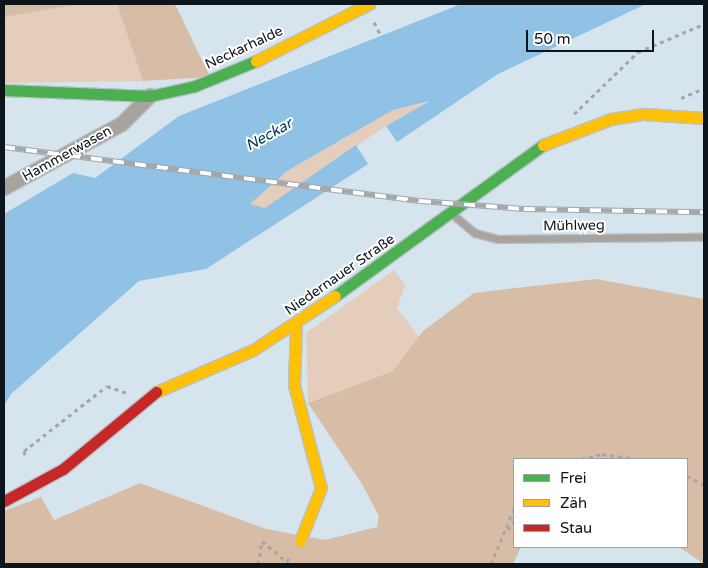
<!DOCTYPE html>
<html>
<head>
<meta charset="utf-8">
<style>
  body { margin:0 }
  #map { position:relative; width:708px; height:568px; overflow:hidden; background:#d6e4ee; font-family:"Varela Round",sans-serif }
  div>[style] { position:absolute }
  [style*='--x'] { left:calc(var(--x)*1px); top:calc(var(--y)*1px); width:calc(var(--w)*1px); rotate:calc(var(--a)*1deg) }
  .green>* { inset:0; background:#e5cdbb }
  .forest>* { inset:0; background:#d7bca6 }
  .water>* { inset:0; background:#90c2e6 }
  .path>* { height:3px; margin-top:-1.5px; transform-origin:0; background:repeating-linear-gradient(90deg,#a6a6a6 0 4px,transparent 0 8px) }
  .roads { filter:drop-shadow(1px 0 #b7c2ca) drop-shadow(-1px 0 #b7c2ca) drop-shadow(0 1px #b7c2ca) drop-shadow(0 -1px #b7c2ca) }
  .lane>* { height:7px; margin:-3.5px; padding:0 3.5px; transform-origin:3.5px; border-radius:3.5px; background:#a9a39e }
  .street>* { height:14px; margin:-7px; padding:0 7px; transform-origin:7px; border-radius:7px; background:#a9a39e }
  .fast>* { height:11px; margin:-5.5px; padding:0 5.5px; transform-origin:5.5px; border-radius:5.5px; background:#4caf50 }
  .slow>* { height:11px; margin:-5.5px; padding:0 5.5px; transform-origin:5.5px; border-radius:5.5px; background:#ffc107 }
  .jam>* { height:11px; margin:-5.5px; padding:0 5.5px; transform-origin:5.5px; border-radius:5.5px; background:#c62828 }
  .rail>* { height:5.5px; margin-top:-2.75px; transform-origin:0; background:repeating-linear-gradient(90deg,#fff 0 11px,#a4a8aa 0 22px); box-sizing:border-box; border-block:1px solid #a4a8aa }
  span { translate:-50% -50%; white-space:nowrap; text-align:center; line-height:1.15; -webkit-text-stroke:4px #fff; paint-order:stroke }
  .street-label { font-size:14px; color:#0c151b }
  .water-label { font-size:15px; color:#003755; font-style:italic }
  .frame { position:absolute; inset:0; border:5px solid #0c151b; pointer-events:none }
  .legend { position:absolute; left:513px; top:458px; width:175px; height:90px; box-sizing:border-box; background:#fff; border:1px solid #9ea1a4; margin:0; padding:6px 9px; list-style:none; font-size:15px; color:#0c151b }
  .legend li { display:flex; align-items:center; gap:10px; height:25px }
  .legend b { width:25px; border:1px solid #9ea1a4 }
  .scale { position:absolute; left:526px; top:30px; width:128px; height:22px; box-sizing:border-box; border:2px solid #0c151b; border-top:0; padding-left:6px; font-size:15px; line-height:18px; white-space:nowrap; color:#0c151b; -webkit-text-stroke:4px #fff; paint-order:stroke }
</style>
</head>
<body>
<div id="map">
  <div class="green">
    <i style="clip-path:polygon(82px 4px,117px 4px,143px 81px,4px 83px,4px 17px)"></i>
    <i style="clip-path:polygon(433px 101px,386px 126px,265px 208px,249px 204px,287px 171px,393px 110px)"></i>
    <i style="clip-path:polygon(394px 270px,405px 285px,397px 308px,419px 337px,393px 371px,308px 403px,306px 333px)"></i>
  </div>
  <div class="forest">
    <i style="clip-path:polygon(4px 4px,82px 4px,4px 17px)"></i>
    <i style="clip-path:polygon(117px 4px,175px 4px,210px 77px,143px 81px)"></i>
    <i style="clip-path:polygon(596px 279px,704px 299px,704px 564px,679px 547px,687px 547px,687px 459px,514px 459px,514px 547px,521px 547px,513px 564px,4px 564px,4px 511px,41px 497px,54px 520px,140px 483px,266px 529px,325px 540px,377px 527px,379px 516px,362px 484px,308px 403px,393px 371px,423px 331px,474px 293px)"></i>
  </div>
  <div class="water">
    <i style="clip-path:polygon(461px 4px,646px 4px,498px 74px,397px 142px,386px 126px,430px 101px,393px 110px,287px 171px,250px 204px,265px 208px,356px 145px,368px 164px,206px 269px,139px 281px,11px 394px,4px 406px,4px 214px,73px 173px,95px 178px,179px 116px)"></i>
  </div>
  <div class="path">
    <i style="--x:374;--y:22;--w:13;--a:63"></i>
    <i style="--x:681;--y:98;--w:25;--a:-23"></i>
    <i style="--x:574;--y:114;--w:89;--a:-44.1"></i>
    <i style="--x:638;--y:52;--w:72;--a:-23"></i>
    <i style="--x:25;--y:455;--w:4;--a:-104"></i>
    <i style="--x:24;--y:451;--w:105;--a:-38.1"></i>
    <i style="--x:107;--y:386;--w:21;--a:19"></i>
    <i style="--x:581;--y:459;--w:22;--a:-13"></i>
    <i style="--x:602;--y:454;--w:37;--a:8"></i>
    <i style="--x:687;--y:476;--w:19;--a:28"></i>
    <i style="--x:508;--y:530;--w:11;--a:-56"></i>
    <i style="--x:258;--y:564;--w:23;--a:-80"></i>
    <i style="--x:262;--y:541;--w:33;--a:40"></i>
    <i style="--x:287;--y:562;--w:7;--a:-63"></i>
    <i style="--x:491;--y:564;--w:60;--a:-67.3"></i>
  </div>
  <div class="roads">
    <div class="lane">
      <i style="--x:452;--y:214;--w:30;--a:40"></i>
      <i style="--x:475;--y:233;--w:24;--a:15"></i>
      <i style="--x:498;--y:239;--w:206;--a:-0.6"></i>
    </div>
    <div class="street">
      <i style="--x:4;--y:188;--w:134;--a:-28.5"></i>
      <i style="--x:122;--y:124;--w:40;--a:-45"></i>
    </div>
    <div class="fast">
      <i style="--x:4;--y:90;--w:146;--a:2.4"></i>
      <i style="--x:150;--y:96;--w:46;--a:-12.5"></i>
      <i style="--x:195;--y:86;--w:66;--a:-22.3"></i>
      <i style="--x:335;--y:296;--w:257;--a:-36"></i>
    </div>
    <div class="slow">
      <i style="--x:256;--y:61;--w:127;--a:-26.8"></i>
      <i style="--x:543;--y:145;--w:73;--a:-20.9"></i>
      <i style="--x:611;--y:119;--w:33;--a:-9"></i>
      <i style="--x:644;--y:114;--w:60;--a:3.8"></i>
      <i style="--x:296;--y:325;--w:60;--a:91.9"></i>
      <i style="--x:294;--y:385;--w:106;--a:75.3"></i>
      <i style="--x:321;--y:488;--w:57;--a:111.6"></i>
      <i style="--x:156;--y:392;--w:106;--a:-23.4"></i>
      <i style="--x:253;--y:350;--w:98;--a:-33.4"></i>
    </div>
    <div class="jam">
      <i style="--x:4;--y:501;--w:67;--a:-28.5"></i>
      <i style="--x:63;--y:469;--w:121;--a:-39.6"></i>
    </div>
  </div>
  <div class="rail">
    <i style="--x:4;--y:147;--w:419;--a:7.4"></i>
    <i style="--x:420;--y:201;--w:104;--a:4.4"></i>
    <i style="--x:524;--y:209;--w:180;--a:1"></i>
  </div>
  <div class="street-label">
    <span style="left:244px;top:48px;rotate:-25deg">Neckarhalde</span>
    <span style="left:67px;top:154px;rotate:-29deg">Hammerwasen</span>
    <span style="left:574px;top:226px;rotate:-1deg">Mühlweg</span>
    <span style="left:340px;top:275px;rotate:-35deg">Niedernauer Straße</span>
  </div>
  <div class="water-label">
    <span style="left:269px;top:135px;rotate:-29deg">Neckar</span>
  </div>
  <div class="frame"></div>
  <ul class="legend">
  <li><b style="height:6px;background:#4caf50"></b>Frei</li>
  <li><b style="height:6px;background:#ffc107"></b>Zäh</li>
  <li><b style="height:6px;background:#c62828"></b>Stau</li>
  </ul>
  <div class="scale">50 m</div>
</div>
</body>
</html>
